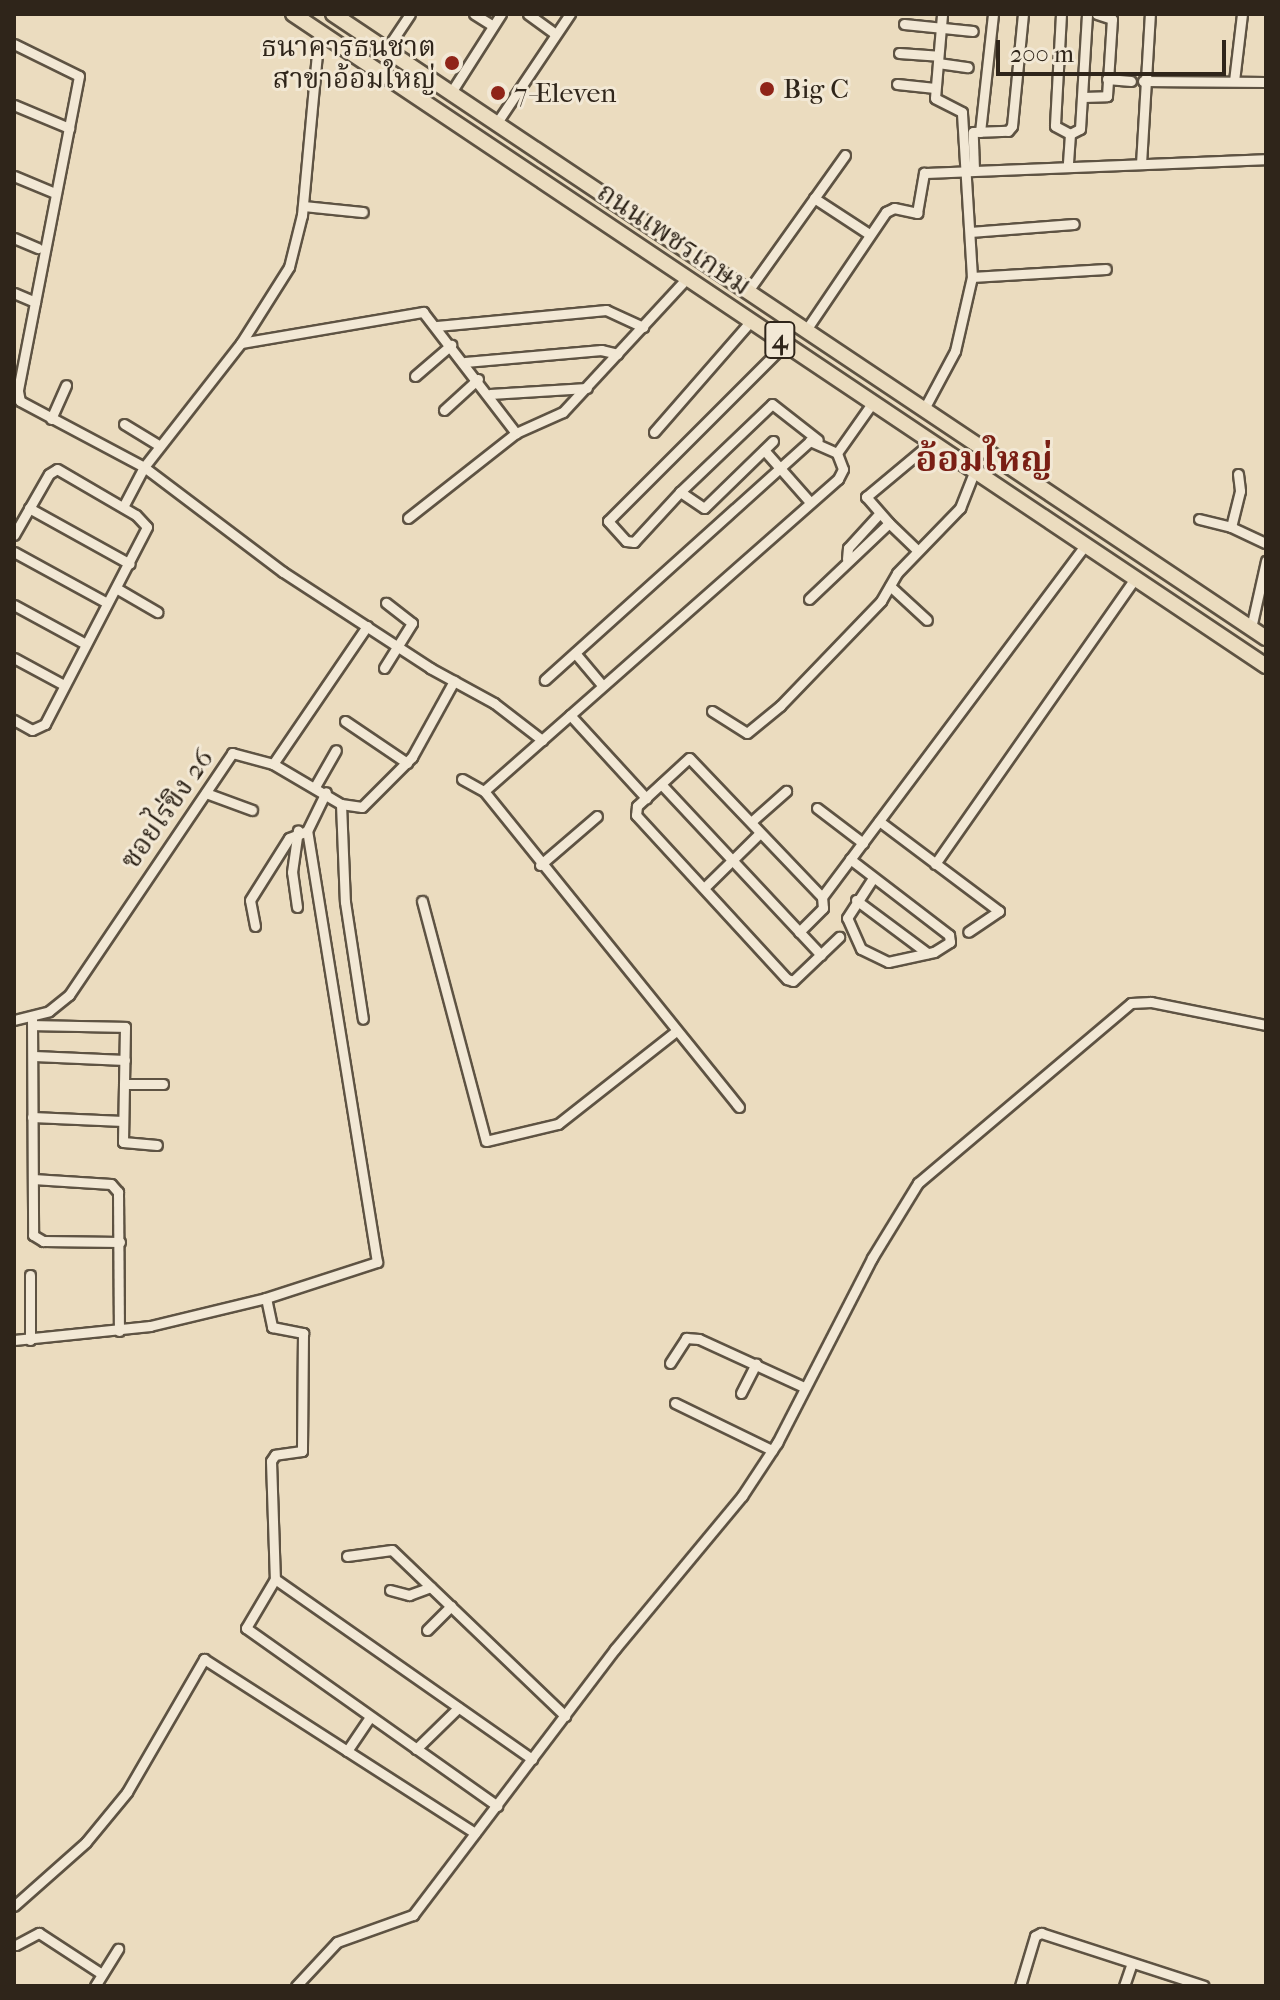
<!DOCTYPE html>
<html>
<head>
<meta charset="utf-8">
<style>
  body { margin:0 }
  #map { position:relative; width:1280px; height:2000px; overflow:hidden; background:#ebdcbf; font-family:"IM FELL French Canon","Noto Serif Thai",serif }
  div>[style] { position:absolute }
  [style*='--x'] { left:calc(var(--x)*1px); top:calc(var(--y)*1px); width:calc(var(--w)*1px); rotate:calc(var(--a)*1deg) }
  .roads { filter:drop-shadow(2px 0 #5e5343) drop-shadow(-2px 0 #5e5343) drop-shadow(0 2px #5e5343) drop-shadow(0 -2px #5e5343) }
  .street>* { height:9px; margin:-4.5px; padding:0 4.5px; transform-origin:4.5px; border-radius:4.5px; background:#f2e8d5 }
  .primary>* { height:14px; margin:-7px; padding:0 7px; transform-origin:7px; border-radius:7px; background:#ebdcbf }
  .dots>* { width:22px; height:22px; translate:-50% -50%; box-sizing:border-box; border:4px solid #f2e8d5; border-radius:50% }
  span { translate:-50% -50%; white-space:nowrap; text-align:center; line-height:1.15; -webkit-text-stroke:6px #f2e8d5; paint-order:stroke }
  .shield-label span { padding:2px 6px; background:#f2e8d5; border:2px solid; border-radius:6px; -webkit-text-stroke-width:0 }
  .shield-label { font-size:26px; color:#2f251a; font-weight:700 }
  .poi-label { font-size:28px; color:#2f251a }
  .right { translate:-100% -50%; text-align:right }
  .left { translate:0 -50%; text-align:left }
  .street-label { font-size:28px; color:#2f251a }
  .district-label { font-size:36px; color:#7a1f14; font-weight:700 }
  .frame { position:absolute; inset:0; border:16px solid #2f251a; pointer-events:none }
  .scale { position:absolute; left:996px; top:40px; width:230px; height:36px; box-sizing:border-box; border:4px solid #2f251a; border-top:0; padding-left:10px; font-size:24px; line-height:28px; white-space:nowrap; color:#2f251a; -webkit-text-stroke:6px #f2e8d5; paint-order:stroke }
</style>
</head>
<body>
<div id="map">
  <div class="roads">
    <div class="street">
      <i style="--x:474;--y:14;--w:22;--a:32"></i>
      <i style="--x:528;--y:14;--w:34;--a:36"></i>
      <i style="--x:1061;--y:14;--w:112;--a:93.1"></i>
      <i style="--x:1055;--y:126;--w:17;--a:28"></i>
      <i style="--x:1070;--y:134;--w:30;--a:94"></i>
      <i style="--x:904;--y:24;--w:69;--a:5.8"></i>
      <i style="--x:14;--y:44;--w:72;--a:26.2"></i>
      <i style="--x:79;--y:76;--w:321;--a:101"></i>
      <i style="--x:18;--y:391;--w:10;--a:79"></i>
      <i style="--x:20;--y:401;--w:140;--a:28"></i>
      <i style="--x:144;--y:467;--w:174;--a:37.1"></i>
      <i style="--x:283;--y:572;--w:176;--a:33.1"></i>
      <i style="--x:430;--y:668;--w:73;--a:28.7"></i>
      <i style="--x:494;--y:703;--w:61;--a:37.6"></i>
      <i style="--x:386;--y:50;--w:43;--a:-56.3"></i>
      <i style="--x:899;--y:53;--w:39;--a:4"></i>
      <i style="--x:938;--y:63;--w:30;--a:8"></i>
      <i style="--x:1107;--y:79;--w:24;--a:5"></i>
      <i style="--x:1143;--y:81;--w:123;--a:0.5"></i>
      <i style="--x:1234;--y:81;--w:67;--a:-83.2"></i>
      <i style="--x:897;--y:84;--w:38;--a:6"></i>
      <i style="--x:450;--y:94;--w:95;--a:-57.5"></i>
      <i style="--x:1083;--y:97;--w:24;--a:-2"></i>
      <i style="--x:1107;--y:96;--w:77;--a:-86.3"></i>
      <i style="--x:1112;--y:19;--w:16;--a:-162"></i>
      <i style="--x:14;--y:105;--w:60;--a:22.7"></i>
      <i style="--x:496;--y:124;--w:133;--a:-56.1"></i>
      <i style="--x:980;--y:132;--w:119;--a:-83.7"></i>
      <i style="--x:1070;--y:134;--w:11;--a:-27"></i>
      <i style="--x:1080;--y:129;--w:115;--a:-86.5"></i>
      <i style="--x:1141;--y:164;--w:150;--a:-86.6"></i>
      <i style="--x:974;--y:170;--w:38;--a:-92"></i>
      <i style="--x:973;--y:132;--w:35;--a:-2"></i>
      <i style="--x:1008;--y:131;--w:6;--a:-51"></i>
      <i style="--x:1012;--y:126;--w:113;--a:-84.4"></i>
      <i style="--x:14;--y:176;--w:44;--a:22.5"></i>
      <i style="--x:814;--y:198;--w:66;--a:33.2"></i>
      <i style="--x:303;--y:206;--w:60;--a:5.7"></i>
      <i style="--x:970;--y:232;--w:104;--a:-4.4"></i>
      <i style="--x:14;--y:238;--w:26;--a:23"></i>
      <i style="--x:972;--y:277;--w:134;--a:-3.4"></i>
      <i style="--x:748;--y:291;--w:167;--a:-54.5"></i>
      <i style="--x:14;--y:293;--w:23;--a:23"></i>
      <i style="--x:437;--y:326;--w:170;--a:-5.4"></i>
      <i style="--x:606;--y:310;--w:41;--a:24.7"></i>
      <i style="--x:806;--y:330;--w:143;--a:-55.9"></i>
      <i style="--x:886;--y:212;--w:9;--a:-27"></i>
      <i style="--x:894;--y:208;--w:24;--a:12"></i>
      <i style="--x:917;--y:213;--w:41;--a:-80.1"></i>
      <i style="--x:924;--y:173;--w:342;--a:-2.3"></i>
      <i style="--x:241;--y:343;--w:185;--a:-9.7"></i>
      <i style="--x:423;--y:312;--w:153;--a:52.5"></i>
      <i style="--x:465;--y:362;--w:137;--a:-5"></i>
      <i style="--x:601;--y:350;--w:17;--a:13"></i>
      <i style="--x:415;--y:376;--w:48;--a:-40.7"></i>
      <i style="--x:490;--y:394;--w:97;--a:-3.5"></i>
      <i style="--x:924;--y:409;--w:66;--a:-61.9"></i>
      <i style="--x:955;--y:351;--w:76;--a:-77.1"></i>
      <i style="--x:972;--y:277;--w:165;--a:-93.5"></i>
      <i style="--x:962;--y:112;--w:30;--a:-153"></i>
      <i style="--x:935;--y:98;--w:84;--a:-85.2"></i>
      <i style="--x:444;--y:410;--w:46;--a:-42.4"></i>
      <i style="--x:51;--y:419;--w:37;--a:-66"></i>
      <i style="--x:124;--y:424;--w:42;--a:31.4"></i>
      <i style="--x:654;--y:432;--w:147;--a:-48.9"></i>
      <i style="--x:773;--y:441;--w:96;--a:135.8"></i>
      <i style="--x:704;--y:508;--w:29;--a:-146"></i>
      <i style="--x:680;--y:492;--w:68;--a:132.6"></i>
      <i style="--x:634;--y:542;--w:8;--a:-173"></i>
      <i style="--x:626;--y:541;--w:27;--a:-132"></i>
      <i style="--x:608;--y:521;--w:250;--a:-45"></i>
      <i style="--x:764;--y:450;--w:69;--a:48.5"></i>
      <i style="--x:837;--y:453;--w:62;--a:-54.8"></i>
      <i style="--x:1238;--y:474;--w:17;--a:83"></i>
      <i style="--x:1240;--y:491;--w:37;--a:104"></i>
      <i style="--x:1231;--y:527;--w:38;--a:25"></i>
      <i style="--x:680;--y:492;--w:127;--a:-43.7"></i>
      <i style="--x:772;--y:404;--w:58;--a:38"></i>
      <i style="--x:123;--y:507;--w:45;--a:-62.3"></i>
      <i style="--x:144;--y:467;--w:157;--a:-52"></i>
      <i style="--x:241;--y:343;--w:90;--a:-57.7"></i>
      <i style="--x:289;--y:267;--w:54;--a:-76"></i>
      <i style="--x:302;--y:215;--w:185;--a:-84.7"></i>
      <i style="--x:29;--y:508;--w:115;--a:29"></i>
      <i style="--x:408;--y:518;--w:137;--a:-38.2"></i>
      <i style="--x:516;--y:433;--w:51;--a:-24.1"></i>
      <i style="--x:563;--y:412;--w:183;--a:-47.2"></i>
      <i style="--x:1199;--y:519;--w:33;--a:14"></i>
      <i style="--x:889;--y:523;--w:35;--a:-131"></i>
      <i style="--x:866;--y:497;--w:87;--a:-39.9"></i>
      <i style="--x:14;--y:535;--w:70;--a:-60.2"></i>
      <i style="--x:49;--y:474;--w:9;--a:-32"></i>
      <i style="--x:57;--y:469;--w:91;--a:30.2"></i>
      <i style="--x:136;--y:515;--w:16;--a:47"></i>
      <i style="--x:147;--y:527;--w:222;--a:117.4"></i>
      <i style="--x:45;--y:724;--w:14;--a:155"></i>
      <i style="--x:32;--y:730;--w:21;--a:-151"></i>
      <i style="--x:14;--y:552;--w:106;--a:28.7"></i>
      <i style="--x:847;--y:559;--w:11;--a:-85"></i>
      <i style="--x:848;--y:548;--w:47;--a:-47.6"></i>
      <i style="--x:890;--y:586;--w:50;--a:42.6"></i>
      <i style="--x:116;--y:588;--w:48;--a:30.3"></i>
      <i style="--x:809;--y:599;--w:110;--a:-43.5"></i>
      <i style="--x:889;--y:523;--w:39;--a:44"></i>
      <i style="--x:14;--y:605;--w:80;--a:28.5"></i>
      <i style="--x:1251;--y:628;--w:69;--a:-77.4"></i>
      <i style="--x:575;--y:653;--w:42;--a:49.8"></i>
      <i style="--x:14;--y:658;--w:55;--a:28.4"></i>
      <i style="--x:384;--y:668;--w:53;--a:-58.1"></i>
      <i style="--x:412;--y:623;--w:33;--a:-142"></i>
      <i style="--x:712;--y:711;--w:41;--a:32.2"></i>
      <i style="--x:747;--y:733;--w:43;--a:-39.3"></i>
      <i style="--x:780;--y:706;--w:146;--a:-46.1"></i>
      <i style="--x:881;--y:601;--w:32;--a:-60"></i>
      <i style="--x:897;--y:573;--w:91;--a:-45.9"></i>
      <i style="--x:960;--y:508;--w:41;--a:-68.5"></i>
      <i style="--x:570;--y:715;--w:113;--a:47.5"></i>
      <i style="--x:345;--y:721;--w:75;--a:34.1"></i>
      <i style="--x:273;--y:764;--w:167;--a:-55.7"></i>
      <i style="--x:462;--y:779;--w:25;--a:29"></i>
      <i style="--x:484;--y:791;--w:406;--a:51.1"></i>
      <i style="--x:661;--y:784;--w:234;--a:46.9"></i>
      <i style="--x:316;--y:785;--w:40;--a:-60.3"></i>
      <i style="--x:484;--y:791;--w:472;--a:-41.4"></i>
      <i style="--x:838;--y:479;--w:11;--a:-63"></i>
      <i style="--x:843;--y:469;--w:17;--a:-111"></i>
      <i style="--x:837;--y:453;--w:30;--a:-156"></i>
      <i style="--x:810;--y:441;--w:357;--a:138"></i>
      <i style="--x:206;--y:793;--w:49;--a:20.3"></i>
      <i style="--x:341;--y:804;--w:98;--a:87.7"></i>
      <i style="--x:345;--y:902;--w:118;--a:81.3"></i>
      <i style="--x:817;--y:808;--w:58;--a:37.3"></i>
      <i style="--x:879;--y:821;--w:150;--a:36.9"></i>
      <i style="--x:999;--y:911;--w:37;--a:146"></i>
      <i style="--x:751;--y:822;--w:47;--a:-41.5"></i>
      <i style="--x:850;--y:859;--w:125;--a:37.5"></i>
      <i style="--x:949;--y:935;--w:7;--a:82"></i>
      <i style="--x:950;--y:942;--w:19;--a:148"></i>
      <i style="--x:934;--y:952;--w:47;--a:167.7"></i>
      <i style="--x:888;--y:962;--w:30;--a:-154"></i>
      <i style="--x:861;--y:949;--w:34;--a:-114"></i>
      <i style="--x:847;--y:918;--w:48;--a:-57"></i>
      <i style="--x:935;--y:864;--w:349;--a:-55"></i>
      <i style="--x:540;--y:865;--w:75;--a:-40.7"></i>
      <i style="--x:704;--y:888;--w:78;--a:-44.5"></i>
      <i style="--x:822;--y:897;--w:441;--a:-53.2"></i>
      <i style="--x:856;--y:900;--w:89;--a:36.7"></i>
      <i style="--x:422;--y:901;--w:248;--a:75.1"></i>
      <i style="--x:486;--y:1141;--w:74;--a:-13.3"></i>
      <i style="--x:558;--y:1124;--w:150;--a:-38.2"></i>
      <i style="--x:297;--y:907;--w:35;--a:-98"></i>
      <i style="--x:292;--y:872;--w:42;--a:-81.9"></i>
      <i style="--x:255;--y:926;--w:26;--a:-101"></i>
      <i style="--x:250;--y:900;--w:73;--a:-57.8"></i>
      <i style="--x:289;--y:838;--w:19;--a:-21"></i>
      <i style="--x:799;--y:932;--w:34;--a:-45"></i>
      <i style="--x:823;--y:908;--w:11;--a:-95"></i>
      <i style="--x:822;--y:897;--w:192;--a:-133.7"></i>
      <i style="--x:689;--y:758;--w:71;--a:137.3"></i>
      <i style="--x:637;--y:806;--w:9;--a:96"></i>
      <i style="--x:636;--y:815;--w:223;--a:47.4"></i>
      <i style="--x:787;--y:979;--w:6;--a:18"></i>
      <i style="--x:793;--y:981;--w:64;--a:-43.7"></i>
      <i style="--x:32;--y:1019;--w:216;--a:89.7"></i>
      <i style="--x:33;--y:1235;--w:12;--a:31"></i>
      <i style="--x:43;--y:1241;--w:77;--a:0.7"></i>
      <i style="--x:14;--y:1020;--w:36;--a:-14"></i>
      <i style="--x:49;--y:1011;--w:26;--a:-39"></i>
      <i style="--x:69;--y:995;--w:292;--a:-56"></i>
      <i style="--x:232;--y:753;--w:42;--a:15"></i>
      <i style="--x:273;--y:764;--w:79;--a:30.5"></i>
      <i style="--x:341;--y:804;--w:21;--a:8"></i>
      <i style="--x:362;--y:807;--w:71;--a:-45"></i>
      <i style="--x:412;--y:757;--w:87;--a:-61.1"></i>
      <i style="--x:33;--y:1025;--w:92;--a:1.2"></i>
      <i style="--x:125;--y:1027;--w:115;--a:91"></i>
      <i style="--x:123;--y:1142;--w:34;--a:5"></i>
      <i style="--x:34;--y:1056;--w:91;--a:2.5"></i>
      <i style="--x:124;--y:1084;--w:39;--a:0"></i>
      <i style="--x:32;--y:1117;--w:91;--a:2.5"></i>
      <i style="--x:33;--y:1179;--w:78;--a:3.7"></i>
      <i style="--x:111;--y:1184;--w:11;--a:49"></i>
      <i style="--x:118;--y:1192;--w:139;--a:89.6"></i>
      <i style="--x:30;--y:1275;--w:65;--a:90"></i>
      <i style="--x:266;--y:1298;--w:30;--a:78"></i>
      <i style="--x:272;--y:1327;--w:32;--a:11"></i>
      <i style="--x:303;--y:1333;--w:118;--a:90.5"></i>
      <i style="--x:302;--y:1451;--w:27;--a:172"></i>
      <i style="--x:275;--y:1455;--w:7;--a:124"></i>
      <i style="--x:271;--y:1461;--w:118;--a:88.1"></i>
      <i style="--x:275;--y:1579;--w:314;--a:35"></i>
      <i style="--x:14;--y:1340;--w:137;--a:-5.9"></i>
      <i style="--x:150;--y:1326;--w:119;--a:-13.6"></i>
      <i style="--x:266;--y:1298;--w:117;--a:-18"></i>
      <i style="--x:377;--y:1262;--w:437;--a:-99.2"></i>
      <i style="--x:307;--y:831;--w:43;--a:-64"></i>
      <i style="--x:670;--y:1363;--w:30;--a:-57"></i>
      <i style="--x:686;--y:1338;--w:13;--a:4"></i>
      <i style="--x:699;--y:1339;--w:115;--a:24.6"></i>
      <i style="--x:741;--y:1393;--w:33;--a:-63"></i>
      <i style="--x:675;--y:1403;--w:108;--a:25.9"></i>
      <i style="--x:347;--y:1556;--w:45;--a:-7.6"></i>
      <i style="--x:392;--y:1550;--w:240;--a:43.8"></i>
      <i style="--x:275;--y:1579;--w:57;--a:120.6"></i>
      <i style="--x:246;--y:1628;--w:308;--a:35.3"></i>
      <i style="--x:390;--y:1590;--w:20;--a:15"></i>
      <i style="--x:409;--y:1595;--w:23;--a:-20"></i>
      <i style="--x:427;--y:1630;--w:34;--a:-45"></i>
      <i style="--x:416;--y:1749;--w:59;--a:-44.3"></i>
      <i style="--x:347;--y:1751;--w:41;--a:-55.9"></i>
      <i style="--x:14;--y:1906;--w:96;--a:-41.6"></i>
      <i style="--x:86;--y:1842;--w:65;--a:-50.6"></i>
      <i style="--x:127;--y:1792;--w:154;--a:-59.9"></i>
      <i style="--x:204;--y:1659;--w:322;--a:32.7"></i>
      <i style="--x:16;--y:1945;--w:26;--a:-28"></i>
      <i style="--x:39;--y:1933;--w:75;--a:33.1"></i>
      <i style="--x:95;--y:1986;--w:44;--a:-58.1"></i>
      <i style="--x:296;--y:1986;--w:60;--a:-47"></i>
      <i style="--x:337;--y:1942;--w:81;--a:-19.6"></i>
      <i style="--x:413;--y:1915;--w:334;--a:-52.8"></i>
      <i style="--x:615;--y:1649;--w:199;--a:-50.3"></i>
      <i style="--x:742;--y:1496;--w:64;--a:-56.6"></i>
      <i style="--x:777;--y:1443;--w:208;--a:-62.8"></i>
      <i style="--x:872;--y:1258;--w:88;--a:-58.5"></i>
      <i style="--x:918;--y:1183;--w:279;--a:-40.2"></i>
      <i style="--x:1131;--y:1003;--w:20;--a:-3"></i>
      <i style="--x:1151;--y:1002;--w:117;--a:11.3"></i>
      <i style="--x:1020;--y:1986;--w:52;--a:-73.3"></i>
      <i style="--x:1035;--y:1936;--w:7;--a:-27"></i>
      <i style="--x:1041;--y:1933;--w:171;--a:18"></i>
      <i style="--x:1124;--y:1986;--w:24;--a:-71"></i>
    </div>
    <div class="primary">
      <i style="--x:293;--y:14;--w:1171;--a:33.83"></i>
      <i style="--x:333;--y:14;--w:1122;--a:33.78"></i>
    </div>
  </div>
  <div class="dots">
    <i style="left:452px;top:63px;background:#8f2418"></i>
    <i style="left:767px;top:89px;background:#8f2418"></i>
    <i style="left:498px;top:93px;background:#8f2418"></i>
  </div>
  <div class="shield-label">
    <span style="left:780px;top:340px">4</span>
  </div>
  <div class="poi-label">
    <span class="right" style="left:436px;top:63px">ธนาคารธนชาต<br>สาขาอ้อมใหญ่</span>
    <span class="left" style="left:783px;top:89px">Big C</span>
    <span class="left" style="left:514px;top:93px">7-Eleven</span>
  </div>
  <div class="street-label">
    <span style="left:674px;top:239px;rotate:34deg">ถนนเพชรเกษม</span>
    <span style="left:167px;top:809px;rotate:-55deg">ซอยไร่ขิง 26</span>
  </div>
  <div class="district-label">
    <span style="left:984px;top:460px">อ้อมใหญ่</span>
  </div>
  <div class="frame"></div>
  <div class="scale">200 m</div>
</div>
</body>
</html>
